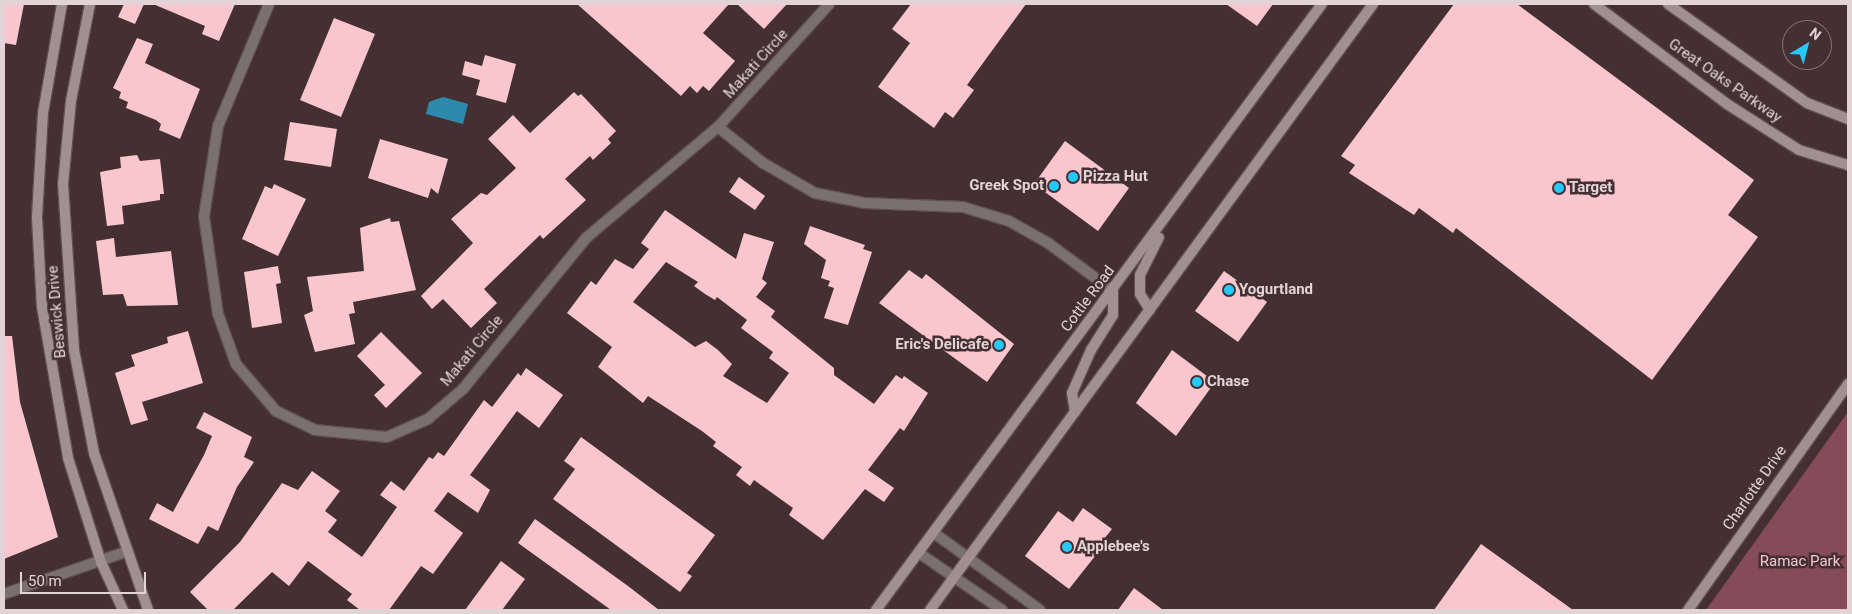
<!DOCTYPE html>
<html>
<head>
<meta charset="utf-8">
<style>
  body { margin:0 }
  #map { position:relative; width:1852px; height:614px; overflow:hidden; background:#443033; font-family:Roboto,sans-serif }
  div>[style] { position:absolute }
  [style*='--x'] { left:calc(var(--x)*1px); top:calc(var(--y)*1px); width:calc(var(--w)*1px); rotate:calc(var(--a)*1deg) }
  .green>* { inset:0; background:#854b56 }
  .water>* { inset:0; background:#2d8aac }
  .building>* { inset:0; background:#f9c6cd }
  .roads { filter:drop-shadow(1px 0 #604e50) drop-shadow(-1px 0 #604e50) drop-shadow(0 1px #604e50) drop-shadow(0 -1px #604e50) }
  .street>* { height:10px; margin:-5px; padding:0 5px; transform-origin:5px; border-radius:5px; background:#7b7071 }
  .secondary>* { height:10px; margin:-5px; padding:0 5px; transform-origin:5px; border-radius:5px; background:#a18f92 }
  .dots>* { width:14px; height:14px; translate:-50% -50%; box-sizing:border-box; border:2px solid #443033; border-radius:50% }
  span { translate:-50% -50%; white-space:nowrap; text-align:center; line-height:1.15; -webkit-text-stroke:5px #443033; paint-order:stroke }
  .street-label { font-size:15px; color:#e2d4d6 }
  .poi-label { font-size:15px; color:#e2d4d6; font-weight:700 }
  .left { translate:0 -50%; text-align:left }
  .right { translate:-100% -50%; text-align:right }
  .park-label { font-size:15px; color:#f4c7cd }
  .frame { position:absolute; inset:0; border:5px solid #e2d4d6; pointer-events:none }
  .north { position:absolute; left:1782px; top:20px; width:50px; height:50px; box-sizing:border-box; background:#443033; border:1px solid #837274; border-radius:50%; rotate:37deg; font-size:14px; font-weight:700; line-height:20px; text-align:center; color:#e2d4d6 }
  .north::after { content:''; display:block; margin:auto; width:18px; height:22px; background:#24c9fe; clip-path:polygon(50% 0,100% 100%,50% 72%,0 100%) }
  .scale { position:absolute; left:20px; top:572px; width:126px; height:22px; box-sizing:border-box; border:2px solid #e2d4d6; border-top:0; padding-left:6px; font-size:15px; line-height:18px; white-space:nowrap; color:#e2d4d6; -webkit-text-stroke:4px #443033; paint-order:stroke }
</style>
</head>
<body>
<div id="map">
  <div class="green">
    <i style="clip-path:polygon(1848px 412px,1848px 610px,1706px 610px)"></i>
  </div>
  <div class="water">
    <i style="clip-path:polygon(443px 97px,468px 104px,463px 124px,426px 114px,429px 102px)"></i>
  </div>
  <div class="building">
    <i style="clip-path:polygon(4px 4px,24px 4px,16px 45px,4px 43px)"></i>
    <i style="clip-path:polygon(124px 4px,144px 4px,135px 24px,118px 17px)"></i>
    <i style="clip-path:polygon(153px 4px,235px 4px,219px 41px,202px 34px,205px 26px)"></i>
    <i style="clip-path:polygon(577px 4px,729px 4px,703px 33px,735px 61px,709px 91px,703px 86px,697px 93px,690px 86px,681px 96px)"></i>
    <i style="clip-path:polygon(737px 4px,787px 4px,764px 29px)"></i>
    <i style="clip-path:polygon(911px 4px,1026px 4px,967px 85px,974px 90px,953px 118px,945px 112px,934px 128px,878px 87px,910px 43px,892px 29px)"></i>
    <i style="clip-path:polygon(1226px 4px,1273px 4px,1257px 26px)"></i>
    <i style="clip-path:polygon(1454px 4px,1517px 4px,1754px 180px,1728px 215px,1758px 237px,1652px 380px,1456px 228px,1453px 233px,1419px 208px,1414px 215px,1349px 173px,1355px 165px,1341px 156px)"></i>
    <i style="clip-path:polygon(334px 18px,375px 34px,341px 117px,300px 100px)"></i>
    <i style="clip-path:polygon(137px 38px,153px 44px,145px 63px,200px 89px,180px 139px,159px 130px,161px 124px,156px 120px,126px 108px,128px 102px,119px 98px,121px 92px,113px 88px)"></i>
    <i style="clip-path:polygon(485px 55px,516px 64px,506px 103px,476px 95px,480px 80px,462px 75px,465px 61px,482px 66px)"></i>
    <i style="clip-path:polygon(574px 92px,578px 96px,581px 94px,616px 131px,608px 139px,611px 143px,593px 160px,590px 156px,565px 179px,586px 200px,543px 239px,540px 235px,484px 289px,497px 303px,471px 328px,443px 299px,432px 309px,421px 296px,473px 243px,451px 219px,481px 193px,487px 195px,516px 168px,488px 139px,513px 115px,530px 133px)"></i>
    <i style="clip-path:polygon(290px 122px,337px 129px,331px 167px,284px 160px)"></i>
    <i style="clip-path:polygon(380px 139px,448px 159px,438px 194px,431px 188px,428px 198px,368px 178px)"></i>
    <i style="clip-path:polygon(1065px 141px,1129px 188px,1098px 231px,1034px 184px)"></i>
    <i style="clip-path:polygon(137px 155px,140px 161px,160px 159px,164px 194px,160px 194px,160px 200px,122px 206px,124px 224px,107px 226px,100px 172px,121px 168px,120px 157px)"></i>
    <i style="clip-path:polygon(739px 177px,765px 196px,755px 210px,729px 192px)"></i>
    <i style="clip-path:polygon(274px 184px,306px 199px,278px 256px,242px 239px,265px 186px,272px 189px)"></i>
    <i style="clip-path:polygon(evenodd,665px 210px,736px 259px,744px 233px,774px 242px,762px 279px,767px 283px,756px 297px,775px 311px,771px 317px,834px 368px,834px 375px,874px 404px,896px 375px,902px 379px,904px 376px,928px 393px,904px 431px,900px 428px,868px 470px,894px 488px,884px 502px,865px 489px,823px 540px,789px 515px,793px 508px,754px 480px,750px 486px,736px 475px,742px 467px,713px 446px,716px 442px,702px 431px,648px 396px,643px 403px,598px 367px,612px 347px,567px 313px,591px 281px,596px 285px,615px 259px,633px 269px,649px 249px,641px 243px,665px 210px,666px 262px,698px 282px,694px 286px,705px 294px,715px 300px,717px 297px,747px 320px,741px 328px,773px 352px,769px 358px,789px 373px,767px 403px,723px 376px,732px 364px,718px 350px,706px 341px,695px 347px,633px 302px,666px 262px)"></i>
    <i style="clip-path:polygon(390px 218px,391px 222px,399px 221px,416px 290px,353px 302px,355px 313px,349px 314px,355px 344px,315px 352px,304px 315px,313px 311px,307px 277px,364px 271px,360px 228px)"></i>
    <i style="clip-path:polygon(810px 226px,865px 245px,863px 249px,872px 252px,848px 325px,824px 318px,834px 288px,828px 286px,830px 281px,821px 278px,826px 260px,804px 244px)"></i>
    <i style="clip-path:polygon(114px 238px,116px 257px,171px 251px,178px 305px,127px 306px,123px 294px,103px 295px,96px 241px)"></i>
    <i style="clip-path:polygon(278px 266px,281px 283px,276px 284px,282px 323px,252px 328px,244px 272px)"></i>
    <i style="clip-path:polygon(909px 270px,922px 279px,926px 274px,1014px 344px,987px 382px,879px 303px)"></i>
    <i style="clip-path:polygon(1224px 271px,1267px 302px,1238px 342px,1195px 311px)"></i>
    <i style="clip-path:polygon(188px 331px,203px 383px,142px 402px,148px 420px,131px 425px,115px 373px,135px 366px,131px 355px,168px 343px,167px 337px)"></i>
    <i style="clip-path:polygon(381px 332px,422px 373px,386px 408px,374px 395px,385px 385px,357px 356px)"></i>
    <i style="clip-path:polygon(4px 336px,12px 336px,20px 402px,58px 537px,4px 559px)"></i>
    <i style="clip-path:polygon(1172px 350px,1215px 382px,1176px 436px,1136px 403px)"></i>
    <i style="clip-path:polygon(526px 368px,563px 395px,539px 428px,517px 411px,470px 475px,490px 490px,478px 513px,448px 492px,434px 511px,463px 533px,433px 574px,421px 566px,389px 610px,360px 610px,347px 600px,352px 594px,308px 561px,289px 586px,272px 572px,233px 610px,208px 610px,190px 592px,240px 542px,282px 483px,298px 490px,312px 471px,340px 491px,325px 511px,337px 520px,328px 532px,362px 557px,397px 507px,380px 495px,391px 481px,404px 491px,429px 457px,433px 459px,438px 452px,444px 456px,484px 400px,492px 407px,518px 373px,521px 376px)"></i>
    <i style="clip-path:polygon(204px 412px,252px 437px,244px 457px,254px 462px,237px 487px,218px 531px,208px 526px,198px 544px,149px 519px,157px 503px,173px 512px,204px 455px,212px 436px,196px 428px)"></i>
    <i style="clip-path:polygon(581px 437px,715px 535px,687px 573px,692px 576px,680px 592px,553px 499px,575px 469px,564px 461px)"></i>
    <i style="clip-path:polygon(1083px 508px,1112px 529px,1104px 539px,1107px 541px,1069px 589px,1025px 556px,1058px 511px,1073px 522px)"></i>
    <i style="clip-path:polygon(535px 519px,628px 586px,659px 610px,611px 610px,518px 543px)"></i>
    <i style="clip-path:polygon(1481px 544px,1573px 610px,1434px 610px)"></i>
    <i style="clip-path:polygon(501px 561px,525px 579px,502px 610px,465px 610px)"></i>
    <i style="clip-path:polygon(1134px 588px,1163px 610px,1118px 610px)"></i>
  </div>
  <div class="roads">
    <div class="street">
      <i style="--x:269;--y:4;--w:132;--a:112.7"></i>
      <i style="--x:218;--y:126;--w:91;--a:98.8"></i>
      <i style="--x:204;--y:216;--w:99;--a:81.9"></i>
      <i style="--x:218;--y:314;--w:53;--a:70.2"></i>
      <i style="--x:236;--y:364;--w:62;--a:49.6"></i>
      <i style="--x:276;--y:411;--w:43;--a:26"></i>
      <i style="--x:315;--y:430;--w:72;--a:5.6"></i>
      <i style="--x:387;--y:437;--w:45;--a:-23.7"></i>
      <i style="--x:428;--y:419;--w:46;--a:-40.6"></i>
      <i style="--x:463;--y:389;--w:195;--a:-50.8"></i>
      <i style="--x:586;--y:238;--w:172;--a:-40.1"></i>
      <i style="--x:718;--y:127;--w:166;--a:-47.9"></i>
      <i style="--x:718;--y:127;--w:58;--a:38.7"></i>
      <i style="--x:763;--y:163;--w:60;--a:30"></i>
      <i style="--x:815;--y:193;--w:50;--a:11.5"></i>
      <i style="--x:864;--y:203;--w:99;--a:2.3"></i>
      <i style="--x:963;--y:207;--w:48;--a:16.9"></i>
      <i style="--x:1009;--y:221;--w:45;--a:29.4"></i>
      <i style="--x:1048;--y:243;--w:81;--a:36.4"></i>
      <i style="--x:934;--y:533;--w:131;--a:36"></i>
      <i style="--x:919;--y:553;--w:101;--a:34.5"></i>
      <i style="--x:4;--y:594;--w:128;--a:-19.1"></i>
    </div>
    <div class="secondary">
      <i style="--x:62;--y:4;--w:111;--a:99.9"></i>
      <i style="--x:43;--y:113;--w:105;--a:93.3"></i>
      <i style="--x:37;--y:218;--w:89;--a:86.8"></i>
      <i style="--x:42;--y:307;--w:153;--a:80.2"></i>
      <i style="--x:68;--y:458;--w:109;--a:72.4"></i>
      <i style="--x:101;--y:562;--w:53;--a:65.4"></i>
      <i style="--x:90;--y:4;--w:99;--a:101.1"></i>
      <i style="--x:71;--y:101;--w:83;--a:95.5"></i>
      <i style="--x:63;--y:184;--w:166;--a:86.2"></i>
      <i style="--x:74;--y:350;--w:105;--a:79"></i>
      <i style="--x:94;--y:453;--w:166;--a:71"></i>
      <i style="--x:1594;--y:4;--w:166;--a:36.9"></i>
      <i style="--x:1727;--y:104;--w:85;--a:32.6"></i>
      <i style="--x:1799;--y:150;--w:51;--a:17"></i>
      <i style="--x:1668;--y:4;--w:171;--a:35.5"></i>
      <i style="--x:1807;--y:103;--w:44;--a:21.3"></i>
      <i style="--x:1150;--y:310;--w:19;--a:-122"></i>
      <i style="--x:1140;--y:294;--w:19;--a:-90"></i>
      <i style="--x:1140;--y:275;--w:42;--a:-63.4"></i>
      <i style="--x:1075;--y:412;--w:19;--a:-99"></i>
      <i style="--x:1072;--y:393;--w:47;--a:-66.2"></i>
      <i style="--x:1091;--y:350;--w:41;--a:-57.8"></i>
      <i style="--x:1113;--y:315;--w:24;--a:-90"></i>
      <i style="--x:876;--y:610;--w:752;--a:-53.65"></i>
      <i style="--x:930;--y:610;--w:751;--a:-53.83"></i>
      <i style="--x:1688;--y:610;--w:277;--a:-54.7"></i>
    </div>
  </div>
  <div class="dots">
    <i style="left:1073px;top:177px;background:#24c9fe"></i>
    <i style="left:1054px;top:186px;background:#24c9fe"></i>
    <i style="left:1559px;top:188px;background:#24c9fe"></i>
    <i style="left:1229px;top:290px;background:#24c9fe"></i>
    <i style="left:999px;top:345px;background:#24c9fe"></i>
    <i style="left:1197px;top:382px;background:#24c9fe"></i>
    <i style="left:1067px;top:547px;background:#24c9fe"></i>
  </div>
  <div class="street-label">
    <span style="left:756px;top:64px;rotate:-48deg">Makati Circle</span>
    <span style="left:1725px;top:81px;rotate:35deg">Great Oaks Parkway</span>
    <span style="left:1088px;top:299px;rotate:-53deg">Cottle Road</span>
    <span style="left:57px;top:312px;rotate:-95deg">Beswick Drive</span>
    <span style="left:472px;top:351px;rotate:-50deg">Makati Circle</span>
    <span style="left:1755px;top:488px;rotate:-55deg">Charlotte Drive</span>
  </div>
  <div class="poi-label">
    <span class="left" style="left:1083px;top:177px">Pizza Hut</span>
    <span class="right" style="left:1044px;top:186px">Greek Spot</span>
    <span class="left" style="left:1569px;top:188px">Target</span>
    <span class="left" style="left:1239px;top:290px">Yogurtland</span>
    <span class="right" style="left:989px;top:345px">Eric's Delicafe</span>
    <span class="left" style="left:1207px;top:382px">Chase</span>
    <span class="left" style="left:1077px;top:547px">Applebee's</span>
  </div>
  <div class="park-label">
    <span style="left:1800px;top:562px">Ramac Park</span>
  </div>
  <div class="frame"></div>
  <div class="north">N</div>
  <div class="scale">50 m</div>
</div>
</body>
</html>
